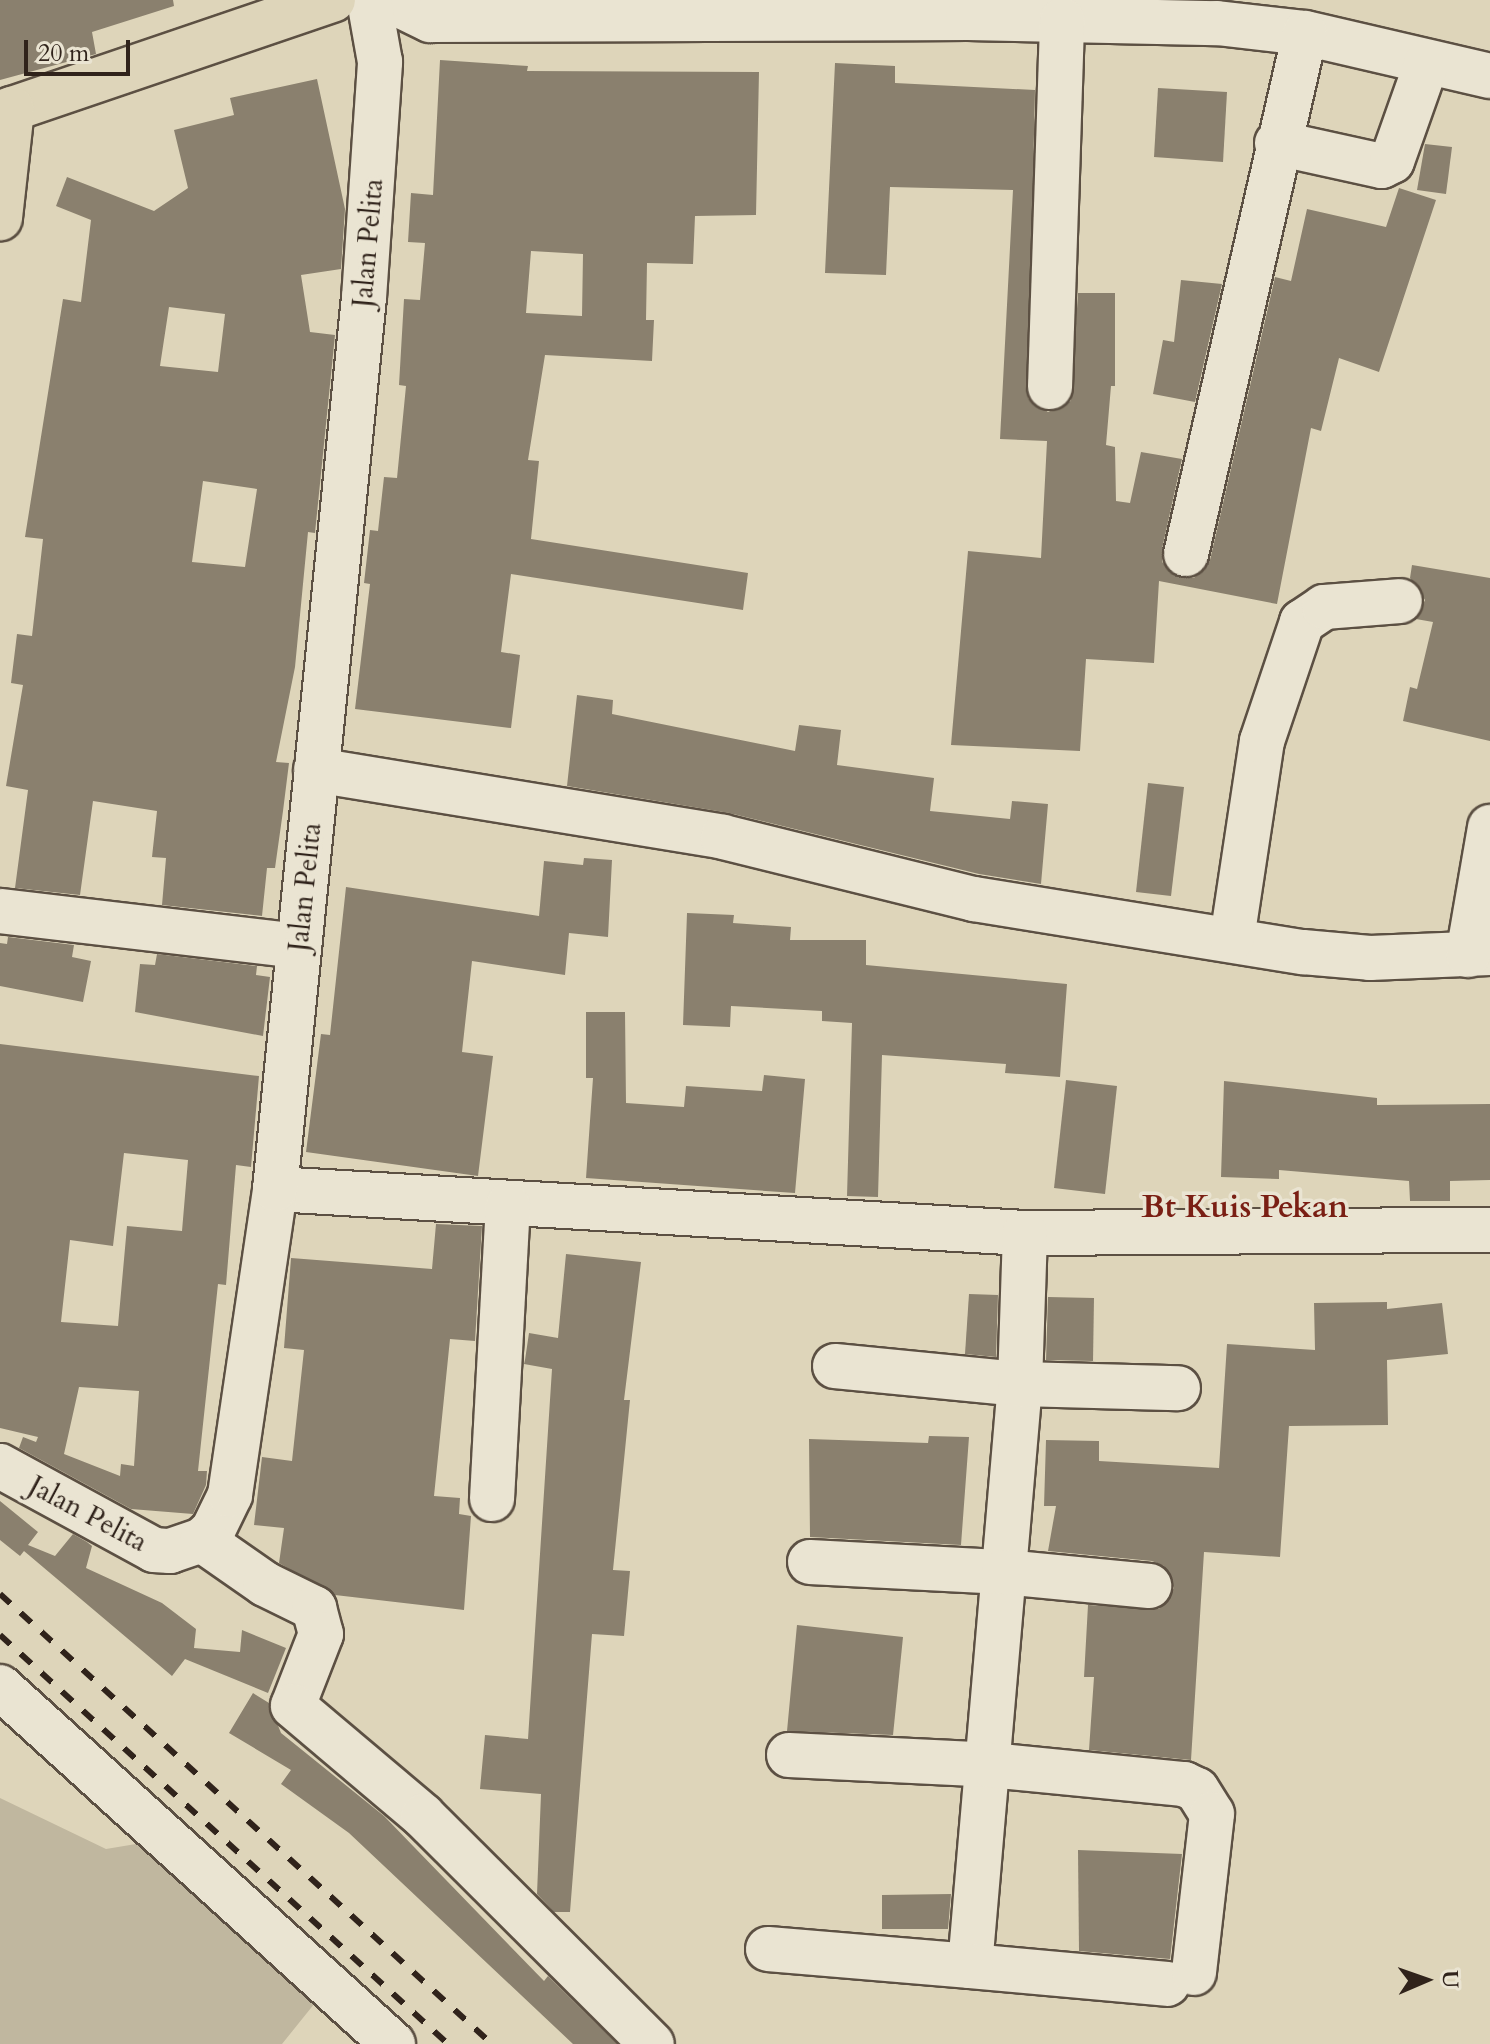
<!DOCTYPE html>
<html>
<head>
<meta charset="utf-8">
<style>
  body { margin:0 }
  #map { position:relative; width:1490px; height:2044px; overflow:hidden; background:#ded5ba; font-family:Cardo,serif }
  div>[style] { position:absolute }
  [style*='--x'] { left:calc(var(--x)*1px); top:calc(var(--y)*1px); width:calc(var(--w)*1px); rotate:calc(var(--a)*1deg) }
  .green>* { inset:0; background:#c0b79f }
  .building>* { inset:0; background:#8a806e }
  .roads { filter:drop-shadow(2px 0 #5c5043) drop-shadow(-2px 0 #5c5043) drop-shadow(0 2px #5c5043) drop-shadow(0 -2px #5c5043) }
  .minor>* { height:44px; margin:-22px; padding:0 22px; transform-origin:22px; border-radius:22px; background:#eae4d2 }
  .major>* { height:44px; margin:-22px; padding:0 22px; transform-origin:22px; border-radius:22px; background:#ded5ba }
  .highway>* { height:44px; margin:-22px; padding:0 22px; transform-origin:22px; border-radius:22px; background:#ded5ba }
  .rail>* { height:6px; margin-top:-3px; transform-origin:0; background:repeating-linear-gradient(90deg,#30231b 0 14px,transparent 0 28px) }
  span { translate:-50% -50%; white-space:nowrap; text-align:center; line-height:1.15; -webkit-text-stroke:7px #eae4d2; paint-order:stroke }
  .street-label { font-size:28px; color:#30231b }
  .quarter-label { font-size:32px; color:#7a1f14; font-weight:700 }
  .north { position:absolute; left:1386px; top:1940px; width:80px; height:80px; -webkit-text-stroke:6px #eae4d2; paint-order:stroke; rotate:88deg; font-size:22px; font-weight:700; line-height:32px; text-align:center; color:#30231b }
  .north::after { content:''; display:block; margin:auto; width:28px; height:36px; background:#30231b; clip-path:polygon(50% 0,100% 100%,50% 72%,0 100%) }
  .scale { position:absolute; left:24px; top:40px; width:106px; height:36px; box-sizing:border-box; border:4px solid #30231b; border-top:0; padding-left:10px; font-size:24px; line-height:28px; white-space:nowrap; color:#30231b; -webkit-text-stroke:6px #eae4d2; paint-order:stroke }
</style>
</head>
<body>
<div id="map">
  <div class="green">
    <i style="clip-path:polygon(0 1798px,106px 1849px,154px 1841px,323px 1993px,282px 2044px,0 2044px)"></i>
  </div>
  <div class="building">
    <i style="clip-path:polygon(0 0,173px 0,174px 6px,92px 32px,96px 54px,0 80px)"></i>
    <i style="clip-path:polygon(evenodd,440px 60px,528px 66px,527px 71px,759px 72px,756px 215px,695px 216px,693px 264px,647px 263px,646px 320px,654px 320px,652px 361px,545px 355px,528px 460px,539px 461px,531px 539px,748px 573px,743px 610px,511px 574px,501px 652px,520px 655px,511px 728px,355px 709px,370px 584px,364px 583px,370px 530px,378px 531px,384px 477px,397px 478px,406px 386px,399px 385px,404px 299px,420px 300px,425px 243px,408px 242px,411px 193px,433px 195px,440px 60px,531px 251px,583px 254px,582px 316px,526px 313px,531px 251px)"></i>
    <i style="clip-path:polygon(835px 63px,895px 66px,895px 83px,1035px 90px,1028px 398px,1048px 412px,1071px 401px,1078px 293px,1115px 293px,1115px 386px,1111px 386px,1106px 445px,1115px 447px,1116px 501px,1130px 503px,1141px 452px,1182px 459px,1162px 549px,1162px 562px,1180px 578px,1194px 578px,1210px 560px,1275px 277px,1291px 281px,1307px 209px,1386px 227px,1399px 188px,1436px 200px,1379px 372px,1339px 358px,1321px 431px,1311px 428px,1277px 604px,1159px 581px,1154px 663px,1086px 659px,1080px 751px,951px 745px,968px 551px,1041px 558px,1047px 441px,1000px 439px,1013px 190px,890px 187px,886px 275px,825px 273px)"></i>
    <i style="clip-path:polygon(evenodd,317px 79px,345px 209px,341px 269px,301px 275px,310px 332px,335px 335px,315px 533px,308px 532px,295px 667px,276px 762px,289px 763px,283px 811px,275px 868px,267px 868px,262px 916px,162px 905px,166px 858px,152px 857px,157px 811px,93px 801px,80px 895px,15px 888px,28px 790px,6px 786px,23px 685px,11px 683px,17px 634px,32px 636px,43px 539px,25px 537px,63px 299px,81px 302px,91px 220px,56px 206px,67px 177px,154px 211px,188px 188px,174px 130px,234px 115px,230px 98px,317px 79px,169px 307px,225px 314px,218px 372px,160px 366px,169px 307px,317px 79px,203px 481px,257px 489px,245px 567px,192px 562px,203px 481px)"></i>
    <i style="clip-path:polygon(1158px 88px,1227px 92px,1223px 162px,1154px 157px)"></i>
    <i style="clip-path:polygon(1425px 144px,1452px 147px,1446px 194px,1417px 190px)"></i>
    <i style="clip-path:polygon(1181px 280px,1222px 284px,1195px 402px,1153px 394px,1163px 340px,1174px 342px)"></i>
    <i style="clip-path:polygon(1412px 565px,1490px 578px,1490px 741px,1403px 721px,1410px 687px,1417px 689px,1433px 622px,1416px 619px,1425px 600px,1410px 578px)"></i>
    <i style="clip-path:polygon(577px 695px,613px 700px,612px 714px,795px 751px,799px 725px,841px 730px,837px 765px,934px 778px,930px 811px,1010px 819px,1012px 801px,1048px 804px,1041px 884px,979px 874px,729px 813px,567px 786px)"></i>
    <i style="clip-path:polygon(1148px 783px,1184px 787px,1171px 896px,1136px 892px)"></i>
    <i style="clip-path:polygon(584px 858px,612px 860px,608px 937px,569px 933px,565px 975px,472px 961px,462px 1052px,493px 1056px,478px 1176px,306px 1152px,321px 1034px,330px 1035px,346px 887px,539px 916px,544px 861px,583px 865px)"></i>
    <i style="clip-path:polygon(687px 913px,734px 915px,733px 923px,791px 927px,790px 940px,866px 940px,866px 965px,1067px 984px,1060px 1077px,1005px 1073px,1006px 1064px,882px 1055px,878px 1197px,847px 1196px,852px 1023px,822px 1021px,822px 1011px,731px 1006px,730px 1027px,683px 1025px)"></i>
    <i style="clip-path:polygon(8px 937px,74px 945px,72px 957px,91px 961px,83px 1002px,0 986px,0 943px,7px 944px)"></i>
    <i style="clip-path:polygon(157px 954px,257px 966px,256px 975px,270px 977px,263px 1036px,135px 1012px,140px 964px,155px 965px)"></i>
    <i style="clip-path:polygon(586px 1012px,625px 1012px,626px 1103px,684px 1107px,686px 1086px,762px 1091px,764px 1075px,805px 1079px,795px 1193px,586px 1178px,593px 1078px,586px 1078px)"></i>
    <i style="clip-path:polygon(evenodd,0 1044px,259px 1076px,251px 1167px,236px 1165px,226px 1285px,218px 1284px,198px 1471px,207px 1471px,206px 1485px,193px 1514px,131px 1509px,19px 1448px,23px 1437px,36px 1442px,38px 1437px,0 1428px,0 1044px,124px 1153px,188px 1160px,182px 1231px,127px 1226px,118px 1326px,61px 1322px,70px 1240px,113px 1246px,124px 1153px,0 1044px,79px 1387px,139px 1391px,134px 1466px,121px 1464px,120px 1476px,64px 1454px,79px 1387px)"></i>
    <i style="clip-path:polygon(1066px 1080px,1117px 1086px,1105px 1194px,1054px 1188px)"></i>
    <i style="clip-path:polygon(1224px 1081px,1377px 1098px,1377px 1105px,1490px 1104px,1490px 1180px,1450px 1181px,1450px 1201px,1410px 1201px,1409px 1181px,1279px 1170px,1279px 1179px,1221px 1177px)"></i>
    <i style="clip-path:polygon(436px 1224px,482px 1226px,475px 1341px,450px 1339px,434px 1496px,460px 1498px,459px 1514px,471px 1516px,464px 1610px,335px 1595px,279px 1563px,284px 1528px,254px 1525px,262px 1457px,292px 1461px,304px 1350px,284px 1348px,291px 1258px,432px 1269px)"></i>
    <i style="clip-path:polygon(566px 1254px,641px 1262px,624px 1400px,630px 1400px,613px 1570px,630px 1571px,624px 1636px,592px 1634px,570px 1912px,554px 1912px,537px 1894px,541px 1794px,480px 1789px,485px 1735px,528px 1739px,552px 1369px,524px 1364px,525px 1360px,529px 1333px,558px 1338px)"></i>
    <i style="clip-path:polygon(969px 1294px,998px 1295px,996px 1357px,965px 1354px)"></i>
    <i style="clip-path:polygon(1048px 1297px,1094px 1298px,1093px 1361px,1046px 1360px)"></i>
    <i style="clip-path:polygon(1387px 1302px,1387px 1309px,1442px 1303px,1448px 1354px,1387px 1360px,1388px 1425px,1289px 1426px,1280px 1557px,1204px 1552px,1191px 1760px,1089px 1750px,1094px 1677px,1084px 1677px,1088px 1605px,1159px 1609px,1174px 1588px,1164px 1566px,1152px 1561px,1048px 1551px,1056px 1506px,1044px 1506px,1046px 1440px,1099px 1441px,1099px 1461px,1219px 1468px,1227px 1344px,1315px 1350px,1314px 1303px)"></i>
    <i style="clip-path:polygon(929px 1436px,969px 1437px,961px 1545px,810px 1537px,809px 1439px,928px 1443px)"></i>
    <i style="clip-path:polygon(0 1501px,38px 1532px,28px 1545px,55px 1556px,73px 1534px,87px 1542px,92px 1546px,86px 1568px,162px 1603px,196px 1629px,194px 1648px,240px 1652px,242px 1630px,286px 1648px,268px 1693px,185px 1659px,172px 1676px,24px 1551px,20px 1556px,0 1540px)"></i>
    <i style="clip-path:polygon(797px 1625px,903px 1637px,893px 1735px,787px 1731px)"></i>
    <i style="clip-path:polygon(253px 1693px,269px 1703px,281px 1733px,384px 1816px,544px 1981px,548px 1976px,617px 2044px,573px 2044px,349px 1833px,281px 1784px,291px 1770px,229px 1733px)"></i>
    <i style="clip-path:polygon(1078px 1850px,1182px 1854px,1170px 1959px,1079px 1951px)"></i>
    <i style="clip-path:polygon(951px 1894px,948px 1929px,882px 1929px,882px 1895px)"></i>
  </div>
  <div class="roads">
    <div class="minor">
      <i style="--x:389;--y:0;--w:46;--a:26"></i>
      <i style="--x:430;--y:20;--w:538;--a:-0.21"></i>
      <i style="--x:968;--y:18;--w:249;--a:1.2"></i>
      <i style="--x:1217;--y:23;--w:89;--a:6.5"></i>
      <i style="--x:1305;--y:33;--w:190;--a:13.1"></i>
      <i style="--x:1277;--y:143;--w:107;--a:12.4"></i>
      <i style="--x:1382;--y:166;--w:11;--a:-27"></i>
      <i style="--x:1392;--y:161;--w:105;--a:-70.5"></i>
      <i style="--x:1050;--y:387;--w:367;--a:-88.1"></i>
      <i style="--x:1186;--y:554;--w:534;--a:-77.13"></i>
      <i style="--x:316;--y:770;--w:412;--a:9.3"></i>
      <i style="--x:723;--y:837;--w:259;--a:13.9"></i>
      <i style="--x:974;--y:899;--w:333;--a:9.2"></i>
      <i style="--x:1303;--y:952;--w:67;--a:5.1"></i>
      <i style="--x:1370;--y:958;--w:120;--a:-2.4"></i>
      <i style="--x:0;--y:911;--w:301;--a:6.7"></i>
      <i style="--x:1232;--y:939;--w:200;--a:-81.4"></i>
      <i style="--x:1262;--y:741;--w:126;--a:-71.4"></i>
      <i style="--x:1302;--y:622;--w:27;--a:-34"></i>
      <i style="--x:1324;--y:607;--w:76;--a:-4.5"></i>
      <i style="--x:1468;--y:955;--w:130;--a:-80.2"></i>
      <i style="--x:275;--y:1189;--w:751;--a:3.36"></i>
      <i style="--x:1025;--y:1233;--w:465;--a:-0.4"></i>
      <i style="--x:1025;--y:1233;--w:151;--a:91.9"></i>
      <i style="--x:1020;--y:1384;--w:584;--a:94.91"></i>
      <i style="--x:970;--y:1966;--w:198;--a:5.2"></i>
      <i style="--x:835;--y:1366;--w:186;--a:5.6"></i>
      <i style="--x:1020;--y:1384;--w:158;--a:1.5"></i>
      <i style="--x:0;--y:1466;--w:175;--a:28.6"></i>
      <i style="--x:154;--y:1550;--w:16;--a:4"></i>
      <i style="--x:170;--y:1551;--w:34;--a:-19"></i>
      <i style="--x:202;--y:1540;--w:15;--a:-42"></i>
      <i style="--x:213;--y:1530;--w:39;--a:-64"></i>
      <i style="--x:230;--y:1495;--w:309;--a:-81.6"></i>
      <i style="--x:275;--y:1189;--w:895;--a:-84.3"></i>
      <i style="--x:364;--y:298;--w:237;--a:-86.1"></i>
      <i style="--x:380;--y:62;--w:63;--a:-100.1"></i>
      <i style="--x:492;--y:1499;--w:294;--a:-86.9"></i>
      <i style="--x:202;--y:1540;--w:77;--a:34.9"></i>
      <i style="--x:265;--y:1584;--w:55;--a:26.1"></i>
      <i style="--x:314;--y:1608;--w:27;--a:75"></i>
      <i style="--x:321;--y:1634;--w:77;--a:111.3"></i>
      <i style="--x:293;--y:1706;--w:170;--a:40.2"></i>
      <i style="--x:423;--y:1816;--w:323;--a:44.9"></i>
      <i style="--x:810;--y:1562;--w:194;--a:3"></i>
      <i style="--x:1004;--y:1572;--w:146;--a:5.5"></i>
      <i style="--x:0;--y:1687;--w:531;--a:42.25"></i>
      <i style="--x:789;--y:1755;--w:201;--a:2.8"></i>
      <i style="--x:990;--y:1765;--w:195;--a:5.6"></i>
      <i style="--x:1184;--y:1784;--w:14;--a:25"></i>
      <i style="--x:1197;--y:1790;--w:28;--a:58"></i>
      <i style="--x:1212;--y:1814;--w:160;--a:96.5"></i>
      <i style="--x:768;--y:1949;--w:203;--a:4.8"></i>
    </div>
    <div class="major">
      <i style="--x:12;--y:109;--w:339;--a:-18.8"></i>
    </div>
    <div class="highway">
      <i style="--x:0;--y:113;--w:13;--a:-18"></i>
      <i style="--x:12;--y:109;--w:110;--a:96.3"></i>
    </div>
  </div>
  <div class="rail">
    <i style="--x:0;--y:1594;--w:667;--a:42.45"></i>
    <i style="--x:0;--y:1635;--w:607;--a:42.39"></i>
  </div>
  <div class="street-label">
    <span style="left:368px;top:243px;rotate:-85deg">Jalan Pelita</span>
    <span style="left:305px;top:887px;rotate:-84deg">Jalan Pelita</span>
    <span style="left:88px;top:1514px;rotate:28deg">Jalan Pelita</span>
  </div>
  <div class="quarter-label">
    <span style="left:1245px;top:1207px">Bt Kuis Pekan</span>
  </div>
  <div class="north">U</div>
  <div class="scale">20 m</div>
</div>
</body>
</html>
